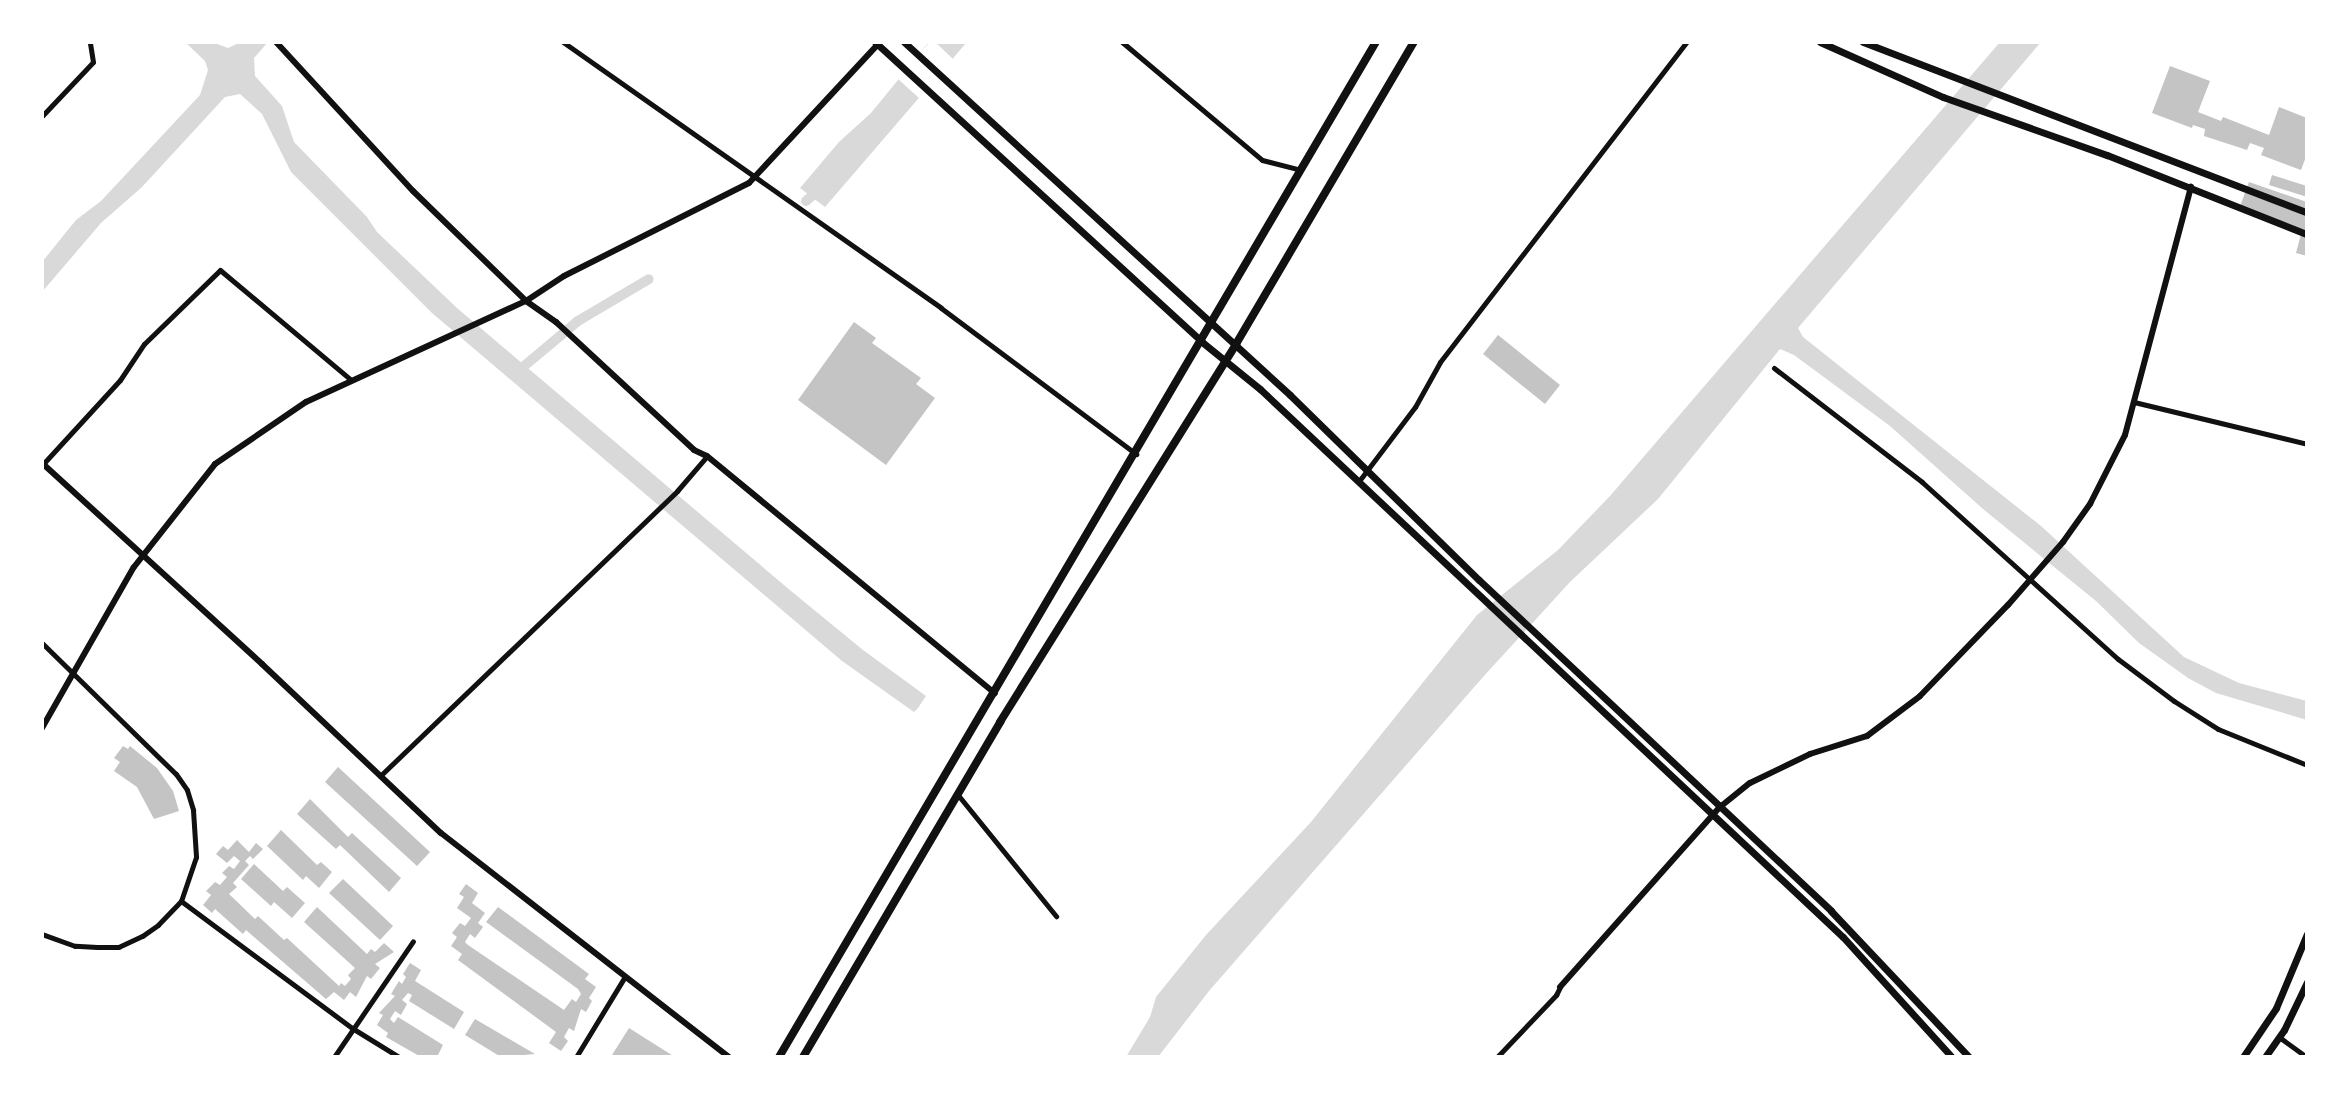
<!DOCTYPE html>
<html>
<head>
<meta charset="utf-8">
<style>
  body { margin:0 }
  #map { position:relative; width:2349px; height:1099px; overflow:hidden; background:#fff; font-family:Figtree,sans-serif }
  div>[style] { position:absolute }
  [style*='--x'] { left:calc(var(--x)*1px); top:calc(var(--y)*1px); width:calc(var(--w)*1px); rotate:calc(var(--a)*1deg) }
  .water>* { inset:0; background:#d9d9d9 }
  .pier>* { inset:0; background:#fff }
  .canal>* { height:10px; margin:-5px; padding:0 5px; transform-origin:5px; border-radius:5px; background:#d9d9d9 }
  .building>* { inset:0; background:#c4c4c4 }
  .minor>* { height:5px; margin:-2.5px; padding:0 2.5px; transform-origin:2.5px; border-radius:2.5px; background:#111 }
  .tertiary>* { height:6px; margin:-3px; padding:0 3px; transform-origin:3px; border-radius:3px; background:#111 }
  .secondary>* { height:7px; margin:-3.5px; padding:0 3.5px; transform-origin:3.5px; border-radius:3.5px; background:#111 }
  .primary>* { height:8px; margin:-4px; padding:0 4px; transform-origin:4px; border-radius:4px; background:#111 }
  span { translate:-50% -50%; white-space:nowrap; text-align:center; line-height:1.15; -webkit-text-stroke:6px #fff; paint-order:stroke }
  .frame { position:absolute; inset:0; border:44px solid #fff; pointer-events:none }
</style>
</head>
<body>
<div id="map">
  <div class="water">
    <i style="clip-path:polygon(185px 42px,212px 42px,228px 48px,241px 42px,268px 42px,254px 58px,255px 76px,282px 106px,294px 142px,367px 217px,377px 232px,457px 308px,791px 591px,863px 650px,926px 696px,918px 708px,914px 712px,842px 661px,432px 313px,291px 172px,262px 114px,240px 94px,225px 97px,142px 187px,101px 223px,42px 292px,42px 262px,76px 220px,101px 201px,200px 95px,208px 70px,205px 61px)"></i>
    <i style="clip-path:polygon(929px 42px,967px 42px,825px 207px,800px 188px,839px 142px,871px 113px)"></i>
    <i style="clip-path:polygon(2000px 42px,2041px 42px,1798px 328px,1803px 337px,2041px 526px,2184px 657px,2239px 683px,2307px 701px,2307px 720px,2216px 693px,2188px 678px,2139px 643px,2096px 601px,1983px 509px,1890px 426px,1794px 355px,1780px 349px,1658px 499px,1570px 582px,1483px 677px,1209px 991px,1158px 1057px,1126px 1057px,1150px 1017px,1156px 997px,1206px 935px,1311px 822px,1477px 615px,1558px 550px,1610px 496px)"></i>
  </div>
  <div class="pier">
    <i style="clip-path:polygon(930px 42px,935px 42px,954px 60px,919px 98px,897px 78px)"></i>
  </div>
  <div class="canal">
    <i style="--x:806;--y:201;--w:21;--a:-41"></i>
    <i style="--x:517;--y:372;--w:80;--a:-39.9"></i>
    <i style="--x:578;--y:321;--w:82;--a:-30.6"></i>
  </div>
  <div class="building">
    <i style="clip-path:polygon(2170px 66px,2210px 81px,2198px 112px,2221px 121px,2223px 117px,2269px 135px,2279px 107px,2307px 118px,2307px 154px,2301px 170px,2261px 155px,2264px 148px,2250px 143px,2247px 150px,2204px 136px,2205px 129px,2193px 125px,2192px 128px,2152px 113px)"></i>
    <i style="clip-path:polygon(2272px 175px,2307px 186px,2307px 197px,2269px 185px)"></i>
    <i style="clip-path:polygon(2249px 182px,2307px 202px,2307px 256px,2296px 253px,2302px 230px,2239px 209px)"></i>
    <i style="clip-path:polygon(854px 322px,876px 338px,872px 343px,921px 378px,916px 384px,935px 398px,886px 465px,798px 400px)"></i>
    <i style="clip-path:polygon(1498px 335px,1560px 385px,1545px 404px,1483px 354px)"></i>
    <i style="clip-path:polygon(123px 746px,128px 749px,130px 746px,157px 768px,173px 791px,179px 811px,154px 819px,137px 787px,114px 771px,120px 762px,114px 758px)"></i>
    <i style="clip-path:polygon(338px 767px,430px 852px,417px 866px,325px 782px)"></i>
    <i style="clip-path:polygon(310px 799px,348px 837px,352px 833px,401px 878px,389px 892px,340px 845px,336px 849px,297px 814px)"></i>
    <i style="clip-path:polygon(281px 830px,317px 865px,321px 862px,332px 872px,319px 888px,306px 876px,303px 880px,267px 846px)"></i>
    <i style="clip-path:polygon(237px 840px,249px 852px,256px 843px,263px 849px,253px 859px,250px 856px,245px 861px,249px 865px,233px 883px,237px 887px,229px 894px,255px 919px,258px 916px,284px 940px,287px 938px,339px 986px,341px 983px,345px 986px,351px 979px,348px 975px,355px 968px,304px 922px,317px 907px,367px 954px,371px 949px,375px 952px,384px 943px,394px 952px,375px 964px,380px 968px,371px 979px,367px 976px,356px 997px,350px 992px,344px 1000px,334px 992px,326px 999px,246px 930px,243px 934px,215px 909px,212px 913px,203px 905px,211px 895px,206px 891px,215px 882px,220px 885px,227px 877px,222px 873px,229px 866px,234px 869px,240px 861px,234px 856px,227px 863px,216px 854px,223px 846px,228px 850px)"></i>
    <i style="clip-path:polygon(254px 864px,283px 891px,287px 887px,305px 903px,292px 918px,274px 902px,271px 906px,241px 879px)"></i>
    <i style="clip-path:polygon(343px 879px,393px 926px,380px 940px,329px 893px)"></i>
    <i style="clip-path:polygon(466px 884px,478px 893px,472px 903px,485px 913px,478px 923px,483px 927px,475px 938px,470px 934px,465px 942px,468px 945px,564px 1010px,572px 999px,576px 1002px,581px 994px,578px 989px,486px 922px,498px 907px,589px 974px,585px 979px,596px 987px,589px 998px,592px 1001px,586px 1012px,581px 1009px,574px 1031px,569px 1028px,564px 1037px,568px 1041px,561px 1051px,549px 1043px,556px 1032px,458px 960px,462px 954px,451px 946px,457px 937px,452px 933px,460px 923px,465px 926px,471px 918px,457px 908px,464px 897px,459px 894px)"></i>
    <i style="clip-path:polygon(410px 963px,421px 970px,415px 981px,464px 1012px,454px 1029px,409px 1001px,412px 995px,408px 993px,402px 1000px,407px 1004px,401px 1015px,395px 1011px,390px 1019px,394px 1023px,398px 1017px,443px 1045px,437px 1057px,421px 1057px,386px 1037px,388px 1033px,377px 1025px,383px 1015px,379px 1013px,395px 996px,391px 994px,399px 981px,402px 984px,406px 977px,403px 974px)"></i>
    <i style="clip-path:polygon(475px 1019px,535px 1054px,501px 1057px,465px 1035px)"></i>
    <i style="clip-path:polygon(629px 1028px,675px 1057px,615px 1057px,612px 1055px)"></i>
  </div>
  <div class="minor">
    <i style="--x:563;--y:42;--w:462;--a:35.1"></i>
    <i style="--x:941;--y:308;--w:244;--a:36.8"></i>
    <i style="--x:1122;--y:42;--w:183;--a:40.1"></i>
    <i style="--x:1262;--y:160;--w:40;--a:14.4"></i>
    <i style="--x:42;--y:116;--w:74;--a:-46.6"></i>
    <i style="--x:93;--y:62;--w:20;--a:-99"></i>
    <i style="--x:1774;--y:368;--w:187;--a:37.6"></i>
    <i style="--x:1922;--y:482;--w:264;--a:42.1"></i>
    <i style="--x:2118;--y:659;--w:70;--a:36.9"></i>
    <i style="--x:2174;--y:701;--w:52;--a:32.5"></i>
    <i style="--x:2218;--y:729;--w:96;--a:22"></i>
    <i style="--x:2134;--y:402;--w:178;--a:13.6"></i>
    <i style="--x:43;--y:464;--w:114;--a:-47.5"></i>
    <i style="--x:120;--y:380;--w:43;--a:-56.3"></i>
    <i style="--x:144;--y:344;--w:106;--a:-44.2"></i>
    <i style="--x:220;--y:270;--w:171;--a:40"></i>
    <i style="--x:1359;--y:481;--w:93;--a:-52.9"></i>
    <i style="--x:1415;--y:407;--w:51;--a:-60.9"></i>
    <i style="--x:1440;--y:362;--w:404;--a:-52.4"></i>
    <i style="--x:42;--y:643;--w:187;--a:44.4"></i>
    <i style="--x:176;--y:774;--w:19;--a:55"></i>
    <i style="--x:187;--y:790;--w:21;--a:73"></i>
    <i style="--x:193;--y:810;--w:47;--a:86.3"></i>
    <i style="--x:196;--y:857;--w:46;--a:108.8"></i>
    <i style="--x:181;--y:901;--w:33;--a:134"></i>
    <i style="--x:158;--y:925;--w:19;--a:145"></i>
    <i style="--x:142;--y:936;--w:26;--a:155"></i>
    <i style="--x:118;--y:947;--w:21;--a:180"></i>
    <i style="--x:97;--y:947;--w:22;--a:-177"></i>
    <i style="--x:75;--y:946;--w:35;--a:-160"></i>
    <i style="--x:380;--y:776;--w:412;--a:-43.8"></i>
    <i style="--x:677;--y:491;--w:46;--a:-49.4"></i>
    <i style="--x:958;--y:795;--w:156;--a:51"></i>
    <i style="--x:181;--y:901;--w:213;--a:36.6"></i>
    <i style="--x:352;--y:1028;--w:55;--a:31.7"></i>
    <i style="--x:2279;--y:1037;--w:34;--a:36"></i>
    <i style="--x:334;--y:1057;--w:140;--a:-55.7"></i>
    <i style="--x:576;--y:1057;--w:92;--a:-58.7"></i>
    <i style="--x:1497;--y:1057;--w:86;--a:-46.4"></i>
    <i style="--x:1556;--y:995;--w:9;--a:-63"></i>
  </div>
  <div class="tertiary">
    <i style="--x:276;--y:42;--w:202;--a:47.4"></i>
    <i style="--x:413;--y:191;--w:158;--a:44.2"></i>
    <i style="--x:526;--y:301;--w:37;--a:35"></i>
    <i style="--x:556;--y:322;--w:188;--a:42.8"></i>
    <i style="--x:694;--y:450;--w:14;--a:25"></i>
    <i style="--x:707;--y:456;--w:373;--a:39.5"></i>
    <i style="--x:42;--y:463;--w:298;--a:42.4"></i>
    <i style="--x:262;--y:664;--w:246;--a:43.4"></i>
    <i style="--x:441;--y:833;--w:365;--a:37.9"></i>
    <i style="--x:42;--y:728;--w:185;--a:-60.3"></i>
    <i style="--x:134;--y:567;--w:131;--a:-51.8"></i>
    <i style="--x:215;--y:464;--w:110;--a:-34.3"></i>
    <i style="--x:306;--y:402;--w:242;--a:-24.7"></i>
    <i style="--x:526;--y:301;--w:45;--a:-33.3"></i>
    <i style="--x:564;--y:276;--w:207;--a:-26.7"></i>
    <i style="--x:749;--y:183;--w:192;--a:-47.1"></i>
    <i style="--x:1560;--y:987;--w:241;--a:-48.4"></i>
    <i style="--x:1720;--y:807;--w:38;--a:-39"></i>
    <i style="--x:1750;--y:783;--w:67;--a:-25.8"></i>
    <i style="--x:1810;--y:754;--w:60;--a:-17.5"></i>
    <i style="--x:1867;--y:736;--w:66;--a:-37"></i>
    <i style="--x:1920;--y:696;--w:127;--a:-46"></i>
    <i style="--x:2008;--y:605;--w:84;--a:-48.9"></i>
    <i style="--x:2063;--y:542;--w:47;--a:-54.6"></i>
    <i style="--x:2090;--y:504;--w:77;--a:-63.1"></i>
    <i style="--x:2125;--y:435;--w:257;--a:-75.1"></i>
  </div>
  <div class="secondary">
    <i style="--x:875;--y:42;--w:444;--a:42.5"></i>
    <i style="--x:1202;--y:342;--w:75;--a:39"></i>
    <i style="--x:1260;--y:389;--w:800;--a:43.23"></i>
    <i style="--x:1843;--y:937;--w:162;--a:47.8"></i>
    <i style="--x:904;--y:42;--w:523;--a:42.44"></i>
    <i style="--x:1290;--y:395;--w:264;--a:44.4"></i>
    <i style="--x:1479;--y:580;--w:483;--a:43.2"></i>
    <i style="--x:1831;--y:911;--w:201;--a:46.6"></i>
    <i style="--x:1820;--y:42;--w:135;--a:24.1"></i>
    <i style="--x:1943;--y:97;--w:174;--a:19.5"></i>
    <i style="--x:2107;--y:155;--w:215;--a:21.6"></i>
    <i style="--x:1863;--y:42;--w:475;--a:21"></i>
    <i style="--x:2243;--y:1057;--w:59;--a:-56"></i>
    <i style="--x:2276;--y:1008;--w:80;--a:-67.3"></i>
    <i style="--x:2265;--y:1057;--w:33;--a:-55"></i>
    <i style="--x:2284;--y:1030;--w:53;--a:-64.4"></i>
  </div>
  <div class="primary">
    <i style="--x:779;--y:1057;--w:1178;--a:-59.54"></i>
    <i style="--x:803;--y:1057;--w:389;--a:-59.5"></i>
    <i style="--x:1000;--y:722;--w:446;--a:-58"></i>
    <i style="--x:1236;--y:344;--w:351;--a:-59.5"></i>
  </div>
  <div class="frame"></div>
</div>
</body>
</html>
